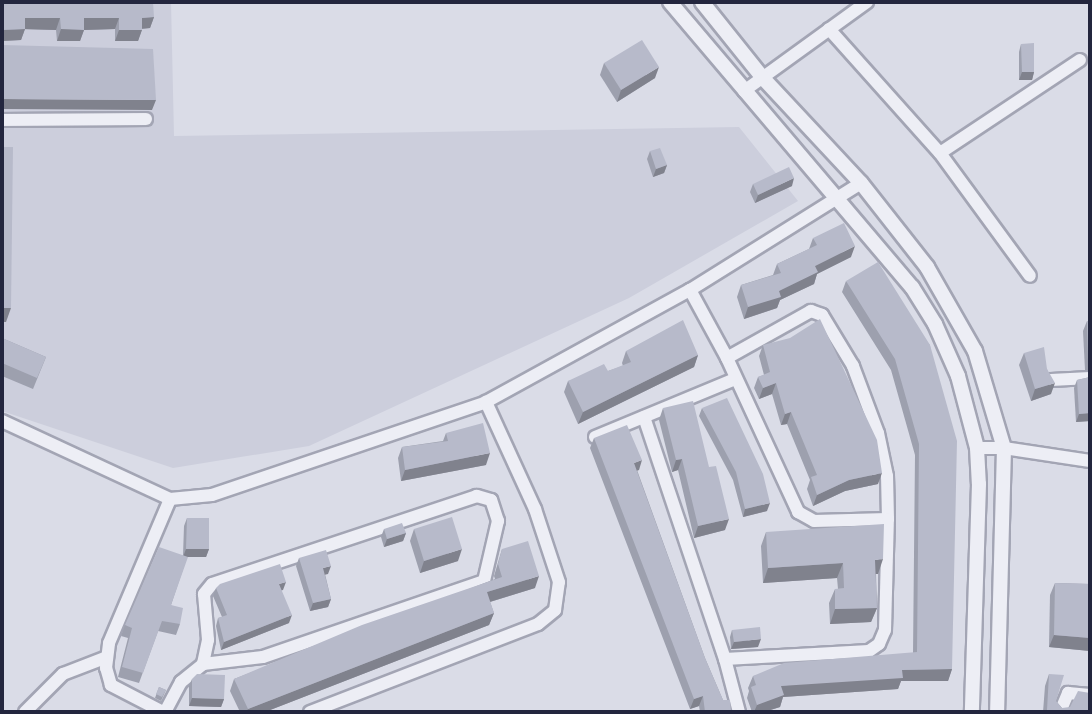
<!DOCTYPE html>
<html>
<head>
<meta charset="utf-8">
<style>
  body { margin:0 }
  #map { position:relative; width:1092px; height:714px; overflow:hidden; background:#dadce7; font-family:Arial,sans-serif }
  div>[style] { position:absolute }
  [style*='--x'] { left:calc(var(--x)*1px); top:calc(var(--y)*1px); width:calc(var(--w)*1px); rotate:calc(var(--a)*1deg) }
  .built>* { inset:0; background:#cccedc }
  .roads { filter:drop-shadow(2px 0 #a3a5b4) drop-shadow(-2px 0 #a3a5b4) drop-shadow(0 2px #a3a5b4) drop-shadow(0 -2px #a3a5b4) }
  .minor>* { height:12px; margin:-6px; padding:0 6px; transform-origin:6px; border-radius:6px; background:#edeef5 }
  .tertiary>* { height:14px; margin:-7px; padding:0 7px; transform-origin:7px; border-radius:7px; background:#edeef5 }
  .wall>* { inset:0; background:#9da0ae }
  .shaded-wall>* { inset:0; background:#80828d }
  .building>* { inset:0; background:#b7baca }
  span { translate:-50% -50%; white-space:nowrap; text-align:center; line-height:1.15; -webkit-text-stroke:6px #eaecf5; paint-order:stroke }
  .frame { position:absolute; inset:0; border:4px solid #23263e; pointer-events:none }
</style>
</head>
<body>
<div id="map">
  <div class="built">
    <i style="clip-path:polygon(2px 2px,171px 2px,174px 136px,739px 127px,798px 201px,629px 298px,309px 446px,173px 468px,2px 411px)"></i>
  </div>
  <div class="roads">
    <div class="minor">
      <i style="--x:829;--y:29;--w:166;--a:48.2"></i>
      <i style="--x:940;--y:153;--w:152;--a:53.8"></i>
      <i style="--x:744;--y:91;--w:152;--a:-35.9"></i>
      <i style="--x:2;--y:120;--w:144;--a:-0.4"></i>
      <i style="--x:940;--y:153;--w:168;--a:-33.6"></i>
      <i style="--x:690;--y:290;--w:77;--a:61.4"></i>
      <i style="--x:727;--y:358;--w:170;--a:65.2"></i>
      <i style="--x:798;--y:512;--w:18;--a:29"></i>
      <i style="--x:814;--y:521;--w:74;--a:-1.5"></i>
      <i style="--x:888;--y:519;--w:43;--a:-91.3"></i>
      <i style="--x:887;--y:476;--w:44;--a:-101.8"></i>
      <i style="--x:878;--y:433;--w:72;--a:-110.5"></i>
      <i style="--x:853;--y:366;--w:60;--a:-121.3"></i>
      <i style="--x:822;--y:315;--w:12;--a:-160"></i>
      <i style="--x:811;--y:311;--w:96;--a:150.8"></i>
      <i style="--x:1051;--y:380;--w:39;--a:-3"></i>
      <i style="--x:644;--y:417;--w:255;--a:71.5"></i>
      <i style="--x:725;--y:659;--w:144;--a:-3.2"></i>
      <i style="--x:869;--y:651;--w:12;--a:-35"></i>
      <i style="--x:879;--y:644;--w:15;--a:-67"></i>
      <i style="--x:885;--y:630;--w:111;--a:-88.5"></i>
      <i style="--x:2;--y:421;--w:185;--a:24.9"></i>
      <i style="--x:170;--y:499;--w:42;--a:-5.4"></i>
      <i style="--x:212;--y:495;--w:289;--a:-18.7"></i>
      <i style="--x:486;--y:402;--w:233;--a:-28.8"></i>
      <i style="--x:690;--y:290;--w:202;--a:-32"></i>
      <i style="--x:595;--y:437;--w:152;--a:-22.5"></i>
      <i style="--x:977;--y:448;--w:27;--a:0"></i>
      <i style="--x:1004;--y:448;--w:87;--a:8.6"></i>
      <i style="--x:725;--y:659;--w:55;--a:75.2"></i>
      <i style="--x:25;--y:712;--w:54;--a:-45"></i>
      <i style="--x:63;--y:674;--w:47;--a:-21.1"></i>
      <i style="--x:163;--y:712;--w:59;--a:-152.6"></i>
      <i style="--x:111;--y:685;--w:18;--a:-106"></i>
      <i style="--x:106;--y:668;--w:25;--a:-83"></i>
      <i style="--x:109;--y:643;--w:156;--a:-67"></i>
      <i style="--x:165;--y:712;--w:34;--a:-62"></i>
      <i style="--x:181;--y:682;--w:28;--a:-39"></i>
      <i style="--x:203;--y:664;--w:60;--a:-6.7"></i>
      <i style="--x:263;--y:657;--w:234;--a:-19"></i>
      <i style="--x:484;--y:581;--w:62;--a:-76.9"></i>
      <i style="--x:498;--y:521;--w:22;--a:-108"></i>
      <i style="--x:491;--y:500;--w:15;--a:-164"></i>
      <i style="--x:477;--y:496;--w:279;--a:161.6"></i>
      <i style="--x:212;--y:584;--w:13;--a:129"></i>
      <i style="--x:204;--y:594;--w:46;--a:85"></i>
      <i style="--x:208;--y:640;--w:25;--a:102"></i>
      <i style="--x:310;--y:712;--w:244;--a:-21.1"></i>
      <i style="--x:538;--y:624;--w:22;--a:-39"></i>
      <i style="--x:555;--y:610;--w:28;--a:-82"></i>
      <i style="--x:559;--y:582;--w:77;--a:-108.2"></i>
      <i style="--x:535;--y:509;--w:118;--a:-114.6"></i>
      <i style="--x:1060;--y:712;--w:21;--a:-67"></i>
      <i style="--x:1068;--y:693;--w:22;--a:5"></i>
    </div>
    <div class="tertiary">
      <i style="--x:670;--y:2;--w:374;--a:49.7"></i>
      <i style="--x:912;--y:287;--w:44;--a:58.1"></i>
      <i style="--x:935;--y:324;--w:57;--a:66.1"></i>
      <i style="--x:958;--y:376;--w:74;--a:75.2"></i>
      <i style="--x:977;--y:448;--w:36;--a:87"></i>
      <i style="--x:979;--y:484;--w:228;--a:91.8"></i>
      <i style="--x:702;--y:2;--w:96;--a:51.3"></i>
      <i style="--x:762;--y:77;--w:145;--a:47"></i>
      <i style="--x:861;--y:183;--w:107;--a:51.8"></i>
      <i style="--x:927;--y:267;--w:97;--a:60.3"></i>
      <i style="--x:975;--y:351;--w:101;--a:73.4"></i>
      <i style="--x:1004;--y:448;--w:264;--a:91.5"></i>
    </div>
  </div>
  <div class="wall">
    <i style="clip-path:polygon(2px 2px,43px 2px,154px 17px,150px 28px,142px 29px,138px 41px,115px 41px,115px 29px,84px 30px,80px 41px,57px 41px,56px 30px,25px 29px,21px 40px,2px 41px)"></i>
    <i style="clip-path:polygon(1021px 44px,1034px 72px,1032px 80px,1019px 80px,1019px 52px)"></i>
    <i style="clip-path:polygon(604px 63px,655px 78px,617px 102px,600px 75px)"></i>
    <i style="clip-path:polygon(650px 151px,667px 165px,664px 173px,653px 177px,647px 159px)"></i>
    <i style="clip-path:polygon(753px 184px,792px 186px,755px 203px,750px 192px)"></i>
    <i style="clip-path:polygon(813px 238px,851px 257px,817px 274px,814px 284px,780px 300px,777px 308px,744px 319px,737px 297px,741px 285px,773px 275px,777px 264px,809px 249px)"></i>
    <i style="clip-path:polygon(846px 281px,930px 345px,952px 669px,948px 681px,901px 681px,898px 689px,783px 697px,780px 707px,764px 712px,752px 712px,747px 698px,749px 691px,748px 688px,753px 676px,913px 653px,915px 455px,891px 370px,842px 292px)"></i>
    <i style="clip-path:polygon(1087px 321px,1090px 321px,1090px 371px,1085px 370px,1083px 331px)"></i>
    <i style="clip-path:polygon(2px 338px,46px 357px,33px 389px,2px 376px)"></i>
    <i style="clip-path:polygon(763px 345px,878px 484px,845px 491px,813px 506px,807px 489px,810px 480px,787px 424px,781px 425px,772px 394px,759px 399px,754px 388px,758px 377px,764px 375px,759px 356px)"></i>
    <i style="clip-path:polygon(626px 351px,698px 355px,694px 367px,578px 424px,564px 392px,568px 381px,608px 371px,623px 366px,622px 363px)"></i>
    <i style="clip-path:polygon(1024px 353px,1047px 369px,1051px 394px,1031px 401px,1019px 365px)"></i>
    <i style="clip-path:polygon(1090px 377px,1090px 421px,1076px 422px,1074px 388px,1077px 380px)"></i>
    <i style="clip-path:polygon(663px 408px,725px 530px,694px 538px,678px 470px,672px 472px,659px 420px)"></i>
    <i style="clip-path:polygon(702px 408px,767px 511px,743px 517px,733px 480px,699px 416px)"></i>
    <i style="clip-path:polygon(446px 433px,486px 465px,401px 481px,398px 458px,402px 447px,443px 441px)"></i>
    <i style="clip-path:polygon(594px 438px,639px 470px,637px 470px,705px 658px,723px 700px,731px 712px,700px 712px,699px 706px,690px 709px,590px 448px)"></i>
    <i style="clip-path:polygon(187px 518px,209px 549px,206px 557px,187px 557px,171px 605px,180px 624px,176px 635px,158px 631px,139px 683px,118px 677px,128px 638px,121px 636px,125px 625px,183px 555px,184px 526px)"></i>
    <i style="clip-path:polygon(384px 529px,406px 533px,403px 541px,384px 547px,381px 537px)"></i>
    <i style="clip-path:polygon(414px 529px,458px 561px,420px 573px,410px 541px)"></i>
    <i style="clip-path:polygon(766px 532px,878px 574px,876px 574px,877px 608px,871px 622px,830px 624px,829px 603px,835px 589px,838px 589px,837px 578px,763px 583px,761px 546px)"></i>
    <i style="clip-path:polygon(502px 549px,535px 588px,490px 602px,494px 613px,489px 625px,265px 712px,240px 712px,230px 691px,234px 679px,495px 579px,494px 576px)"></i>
    <i style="clip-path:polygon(299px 558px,328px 574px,325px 574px,331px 599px,328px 607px,310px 611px,296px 566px)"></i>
    <i style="clip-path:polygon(1055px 583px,1090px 584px,1090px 651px,1049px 647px,1050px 595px)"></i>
    <i style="clip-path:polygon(216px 588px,283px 590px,281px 590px,289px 623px,221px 650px,216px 626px,218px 618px,222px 617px,213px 596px)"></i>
    <i style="clip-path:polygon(732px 630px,758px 647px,731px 649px,730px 637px)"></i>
    <i style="clip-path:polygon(1049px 674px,1056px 701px,1062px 708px,1090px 712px,1043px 712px,1045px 686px)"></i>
    <i style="clip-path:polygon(192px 679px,224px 699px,221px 707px,189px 706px,189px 686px)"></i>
    <i style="clip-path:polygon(159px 687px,166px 690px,161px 701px,155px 698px)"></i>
  </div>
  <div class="shaded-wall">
    <i style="clip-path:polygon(154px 17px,150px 28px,138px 29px,142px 18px)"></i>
    <i style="clip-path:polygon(25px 18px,60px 18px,56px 30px,21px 29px)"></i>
    <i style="clip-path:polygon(84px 18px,119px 18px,115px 29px,84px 30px,80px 41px,57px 41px,61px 29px)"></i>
    <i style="clip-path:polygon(25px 29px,21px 40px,2px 41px,2px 30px)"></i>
    <i style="clip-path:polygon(119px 30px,142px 30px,138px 41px,115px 41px)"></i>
    <i style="clip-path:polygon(659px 67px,655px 78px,617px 102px,621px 90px)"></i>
    <i style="clip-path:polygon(1022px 72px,1034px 72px,1032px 80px,1019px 80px)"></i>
    <i style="clip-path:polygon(2px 99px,156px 100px,152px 110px,2px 109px)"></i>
    <i style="clip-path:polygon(667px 165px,664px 173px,653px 177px,656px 169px)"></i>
    <i style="clip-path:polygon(794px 178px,792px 186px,755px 203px,758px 195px)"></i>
    <i style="clip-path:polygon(855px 246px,851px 257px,817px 274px,814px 284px,780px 300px,777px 308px,744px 319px,748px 307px,779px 291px,815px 266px)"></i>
    <i style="clip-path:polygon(2px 308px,11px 308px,6px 322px,2px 322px)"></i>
    <i style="clip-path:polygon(698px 355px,694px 367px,578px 424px,583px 412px)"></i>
    <i style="clip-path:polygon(776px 383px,772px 394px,759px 399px,763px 388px)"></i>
    <i style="clip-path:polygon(1055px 383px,1051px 394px,1031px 401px,1035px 389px)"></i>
    <i style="clip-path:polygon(791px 412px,787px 424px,781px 425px,785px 414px)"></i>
    <i style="clip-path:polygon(1090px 413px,1090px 421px,1076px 422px,1079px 414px)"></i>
    <i style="clip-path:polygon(490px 453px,486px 465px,401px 481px,405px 470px)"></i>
    <i style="clip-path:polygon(682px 459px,678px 470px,672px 472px,676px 460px)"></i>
    <i style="clip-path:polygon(642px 460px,639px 470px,631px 473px,634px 463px)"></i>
    <i style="clip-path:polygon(882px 473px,878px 484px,845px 491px,813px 506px,817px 495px,849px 480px)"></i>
    <i style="clip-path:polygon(770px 503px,767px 511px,743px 517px,745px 509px)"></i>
    <i style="clip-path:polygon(729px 519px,725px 530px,694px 538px,698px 526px)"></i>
    <i style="clip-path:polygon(406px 533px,403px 541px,384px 547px,387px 539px)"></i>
    <i style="clip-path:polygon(186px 549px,209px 549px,206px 557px,183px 557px)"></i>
    <i style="clip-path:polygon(462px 549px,458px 561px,420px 573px,424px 561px)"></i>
    <i style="clip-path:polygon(883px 559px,878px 574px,870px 574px,875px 560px)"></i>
    <i style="clip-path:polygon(843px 563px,837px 578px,763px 583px,768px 568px)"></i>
    <i style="clip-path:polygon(331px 566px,328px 574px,320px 576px,323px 568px)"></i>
    <i style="clip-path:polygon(539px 576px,535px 588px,483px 604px,487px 592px)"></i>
    <i style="clip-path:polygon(286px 582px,283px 590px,276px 592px,279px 584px)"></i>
    <i style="clip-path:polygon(331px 599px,328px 607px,310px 611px,313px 603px)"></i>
    <i style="clip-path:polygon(877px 608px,871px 622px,830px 624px,835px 609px)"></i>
    <i style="clip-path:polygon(494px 613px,489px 625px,265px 712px,246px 712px,248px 709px)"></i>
    <i style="clip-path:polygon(292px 615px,289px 623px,221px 650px,224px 642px)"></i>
    <i style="clip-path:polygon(1054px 635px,1090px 638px,1090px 651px,1049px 647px)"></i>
    <i style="clip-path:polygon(761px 639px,758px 647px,731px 649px,734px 642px)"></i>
    <i style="clip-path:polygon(952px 669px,948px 681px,901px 681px,898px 689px,783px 697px,780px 707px,764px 712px,754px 712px,757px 705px,781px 686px,902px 670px)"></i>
    <i style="clip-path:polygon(703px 696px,699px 706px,690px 709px,694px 699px)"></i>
    <i style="clip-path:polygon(192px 698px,224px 699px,221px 707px,189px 706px)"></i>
    <i style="clip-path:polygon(1047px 710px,1068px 712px,1046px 712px)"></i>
  </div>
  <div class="building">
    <i style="clip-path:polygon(2px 2px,153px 2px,154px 17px,142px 18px,142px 30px,119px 30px,119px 18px,84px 18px,84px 30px,61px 29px,60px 18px,25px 18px,25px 29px,2px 30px)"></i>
    <i style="clip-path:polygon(642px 40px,659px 67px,621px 90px,604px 63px)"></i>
    <i style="clip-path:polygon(1034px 43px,1034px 72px,1022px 72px,1021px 44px)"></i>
    <i style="clip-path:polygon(2px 45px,153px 49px,156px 100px,2px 99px)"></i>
    <i style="clip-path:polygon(2px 147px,13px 147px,11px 308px,2px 308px)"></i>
    <i style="clip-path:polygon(660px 148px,667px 165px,656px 169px,650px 151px)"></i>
    <i style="clip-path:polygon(789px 167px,794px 178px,758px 195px,753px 184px)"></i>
    <i style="clip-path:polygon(844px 223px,855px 246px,815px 266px,818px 272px,779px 291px,781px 297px,748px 307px,741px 285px,781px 273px,777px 264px,817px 245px,813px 238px)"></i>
    <i style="clip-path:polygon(878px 262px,930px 345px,957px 441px,952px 669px,902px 670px,903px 678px,781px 686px,784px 695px,757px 705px,751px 687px,756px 685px,753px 676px,784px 663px,917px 652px,919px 444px,895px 359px,846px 281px)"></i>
    <i style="clip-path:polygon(820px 319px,877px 440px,882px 473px,849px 480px,817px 495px,811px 477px,817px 475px,791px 412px,785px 414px,776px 383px,763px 388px,758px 377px,770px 372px,763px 345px,790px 338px)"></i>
    <i style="clip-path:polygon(683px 320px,698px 355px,583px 412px,568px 381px,604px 364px,608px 371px,631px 362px,626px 351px)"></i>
    <i style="clip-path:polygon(1087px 321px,1090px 321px,1090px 360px,1088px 360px)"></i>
    <i style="clip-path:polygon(2px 338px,46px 357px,37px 378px,2px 363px)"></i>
    <i style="clip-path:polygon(1044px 347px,1047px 369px,1055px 383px,1035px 389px,1024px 353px)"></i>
    <i style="clip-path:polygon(1090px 377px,1090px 413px,1079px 414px,1077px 380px)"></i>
    <i style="clip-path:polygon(727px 398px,763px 474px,770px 503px,745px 509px,736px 472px,702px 408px)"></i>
    <i style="clip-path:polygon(693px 401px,709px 467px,716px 466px,729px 519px,698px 526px,682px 459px,676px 460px,663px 408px)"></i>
    <i style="clip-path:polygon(483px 423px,490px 453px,405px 470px,402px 447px,448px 441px,446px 433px)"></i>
    <i style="clip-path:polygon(627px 425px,642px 460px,634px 463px,705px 658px,723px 700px,730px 700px,731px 712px,705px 712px,703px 696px,694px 699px,594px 438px)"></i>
    <i style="clip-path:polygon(452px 517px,462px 549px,424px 561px,414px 529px)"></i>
    <i style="clip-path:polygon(187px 518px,209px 518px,209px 549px,186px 549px)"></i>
    <i style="clip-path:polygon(402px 523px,406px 533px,387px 539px,384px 529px)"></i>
    <i style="clip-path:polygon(884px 524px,883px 559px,875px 560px,877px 608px,835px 609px,835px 589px,844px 588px,843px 563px,768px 568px,766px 532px)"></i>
    <i style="clip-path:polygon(528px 541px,539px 576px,487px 592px,494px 613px,248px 709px,234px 679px,362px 625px,502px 577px,498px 564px,502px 549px)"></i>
    <i style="clip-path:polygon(159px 547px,188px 557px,171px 605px,183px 608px,180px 624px,162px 621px,143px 673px,122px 667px,132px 628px,125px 625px)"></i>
    <i style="clip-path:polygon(326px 550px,331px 566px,323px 568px,331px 599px,313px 603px,299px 558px)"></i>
    <i style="clip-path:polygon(280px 564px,286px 582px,279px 584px,292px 615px,224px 642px,218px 618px,227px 615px,216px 588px,220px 584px)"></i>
    <i style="clip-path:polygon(1055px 583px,1090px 584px,1090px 638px,1054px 635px)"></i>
    <i style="clip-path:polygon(760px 627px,761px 639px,734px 642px,732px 630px)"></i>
    <i style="clip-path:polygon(197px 674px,225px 675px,224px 699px,192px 698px,192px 679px)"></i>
    <i style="clip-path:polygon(1049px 674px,1064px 675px,1056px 701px,1062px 708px,1070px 707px,1078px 691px,1090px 693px,1090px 712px,1068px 712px,1047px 710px)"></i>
    <i style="clip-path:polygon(159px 687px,166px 690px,162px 697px,156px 694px)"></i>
  </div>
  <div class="frame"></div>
</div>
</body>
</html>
